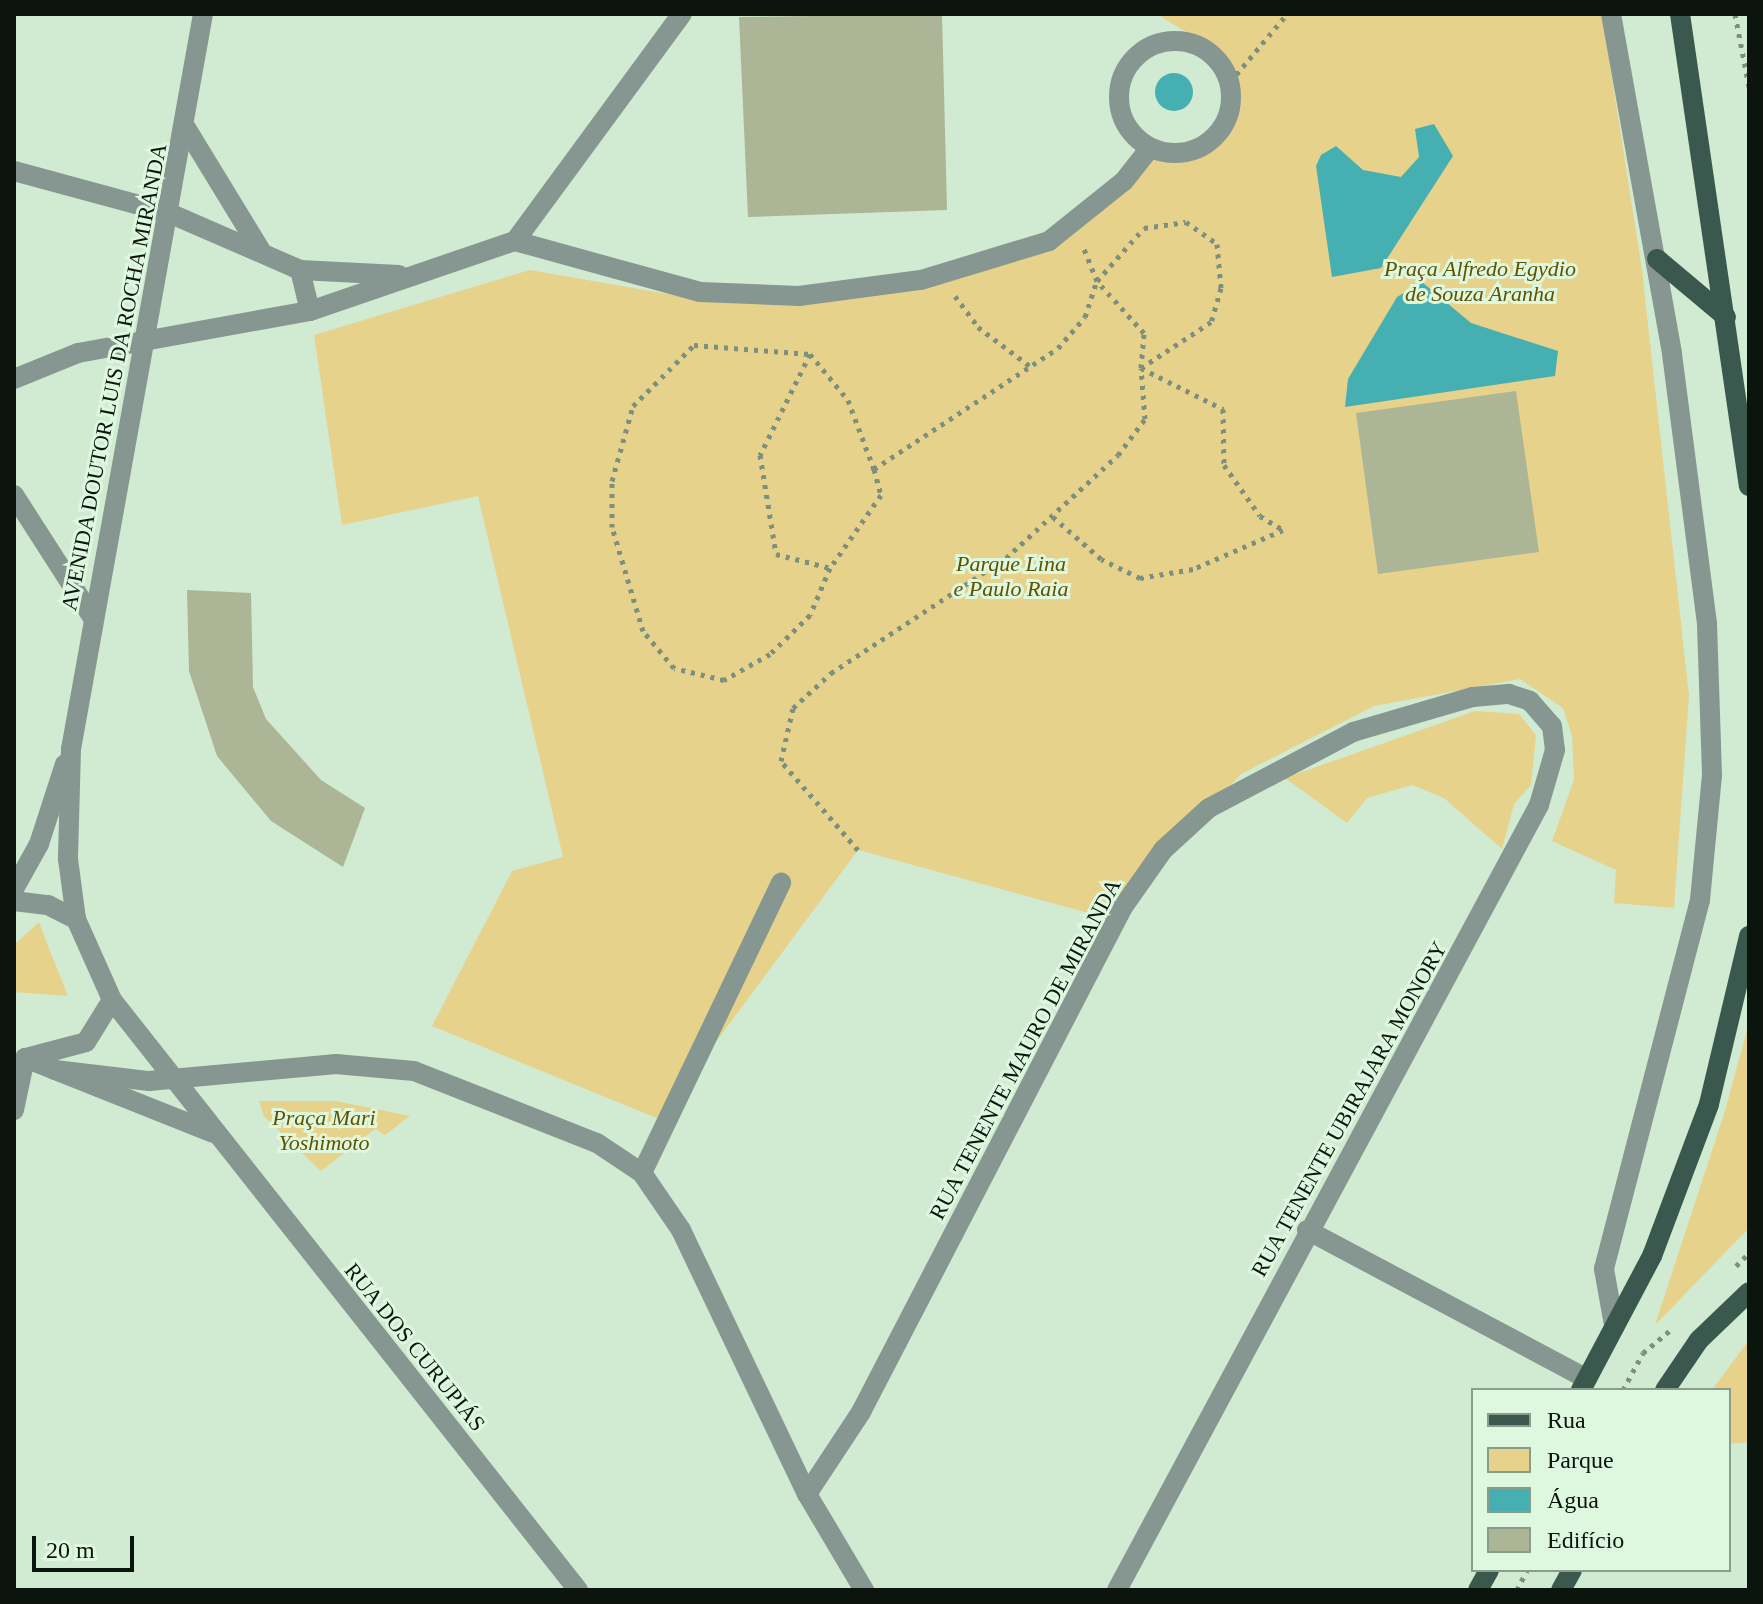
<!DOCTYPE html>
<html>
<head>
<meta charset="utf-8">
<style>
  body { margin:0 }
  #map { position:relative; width:1763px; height:1604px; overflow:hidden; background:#d0ebd1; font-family:Georgia,serif }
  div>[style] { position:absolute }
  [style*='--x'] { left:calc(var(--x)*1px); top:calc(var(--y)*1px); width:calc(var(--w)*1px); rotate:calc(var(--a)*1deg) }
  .green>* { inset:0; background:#e6d28b }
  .water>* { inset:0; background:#45afb1 }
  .round { border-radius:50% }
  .building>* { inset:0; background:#acb596 }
  .path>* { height:5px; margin-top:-2.5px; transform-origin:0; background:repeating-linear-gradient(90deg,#7d907e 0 4px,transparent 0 10px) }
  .minor>* { height:20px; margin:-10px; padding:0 10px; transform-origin:10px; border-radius:10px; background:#869690 }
  .minor>.ring { margin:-10px; padding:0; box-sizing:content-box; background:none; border:20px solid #869690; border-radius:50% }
  .major>* { height:20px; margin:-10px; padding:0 10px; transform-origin:10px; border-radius:10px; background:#3b584e }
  span { translate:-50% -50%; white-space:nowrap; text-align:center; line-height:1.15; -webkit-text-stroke:6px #ddf8de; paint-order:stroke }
  .park-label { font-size:22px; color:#625101; font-style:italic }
  .street-label { font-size:22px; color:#0c150d }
  .frame { position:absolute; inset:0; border:16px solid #0c150d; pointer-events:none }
  .legend { position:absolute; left:1471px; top:1388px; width:260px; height:184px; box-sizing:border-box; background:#ddf8de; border:2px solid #899d8a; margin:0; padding:10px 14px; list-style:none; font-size:24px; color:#0c150d }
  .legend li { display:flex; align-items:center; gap:16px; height:40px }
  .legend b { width:40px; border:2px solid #899d8a }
  .scale { position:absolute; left:32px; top:1536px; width:102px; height:36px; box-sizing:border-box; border:4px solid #0c150d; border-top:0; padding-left:10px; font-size:24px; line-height:28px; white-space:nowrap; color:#0c150d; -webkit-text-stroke:6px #ddf8de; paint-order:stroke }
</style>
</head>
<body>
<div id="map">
  <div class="green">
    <i style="clip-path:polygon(1157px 14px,1602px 14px,1642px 270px,1689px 696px,1674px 908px,1614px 903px,1616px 870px,1552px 841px,1574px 780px,1572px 736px,1563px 708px,1520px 679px,1374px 706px,1241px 774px,1107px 918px,858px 850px,659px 1119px,432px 1026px,512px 871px,563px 857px,478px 496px,342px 525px,314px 335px,530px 270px,702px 300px,1005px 264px,1152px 157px,1193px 158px,1223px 138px,1237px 99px,1224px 56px)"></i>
    <i style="clip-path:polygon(1475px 711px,1519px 714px,1536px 735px,1531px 785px,1514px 804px,1502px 849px,1444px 798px,1412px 785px,1367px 798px,1347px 823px,1285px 778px)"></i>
    <i style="clip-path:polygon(39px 922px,48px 946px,68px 996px,14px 992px,14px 945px)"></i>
    <i style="clip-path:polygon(1749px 1023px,1749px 1228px,1655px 1325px,1725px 1111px)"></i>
    <i style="clip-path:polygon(259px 1101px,336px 1101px,410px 1116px,385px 1135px,375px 1129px,321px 1171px,264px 1116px)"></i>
    <i style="clip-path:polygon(1749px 1340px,1749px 1442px,1729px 1444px,1729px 1390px,1712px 1390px)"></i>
  </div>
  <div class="water">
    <i class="round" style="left:1155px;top:73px;width:38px;height:38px"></i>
    <i style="clip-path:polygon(1434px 124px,1453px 156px,1381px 268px,1332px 277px,1316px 166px,1321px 155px,1336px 146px,1363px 170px,1401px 177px,1419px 157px,1415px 129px)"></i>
    <i style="clip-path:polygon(1422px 282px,1471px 323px,1558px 351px,1555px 376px,1345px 407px,1348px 379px,1397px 297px)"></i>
  </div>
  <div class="building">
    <i style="clip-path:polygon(942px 14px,947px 210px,748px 217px,739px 17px)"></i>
    <i style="clip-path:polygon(1516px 391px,1539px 552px,1378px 574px,1356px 413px)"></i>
    <i style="clip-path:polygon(187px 590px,251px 593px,253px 687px,266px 719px,321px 780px,365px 808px,343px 867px,271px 821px,217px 756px,189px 671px)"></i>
  </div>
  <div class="path">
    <i style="--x:1735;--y:14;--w:74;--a:79.1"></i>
    <i style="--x:1230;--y:82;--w:89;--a:-50"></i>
    <i style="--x:955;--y:296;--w:39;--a:53"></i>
    <i style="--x:978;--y:327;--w:65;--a:36.9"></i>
    <i style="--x:810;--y:354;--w:113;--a:116.3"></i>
    <i style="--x:760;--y:455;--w:100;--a:80.8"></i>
    <i style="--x:776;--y:554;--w:56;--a:14.5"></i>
    <i style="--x:874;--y:469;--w:27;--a:75"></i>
    <i style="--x:881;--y:495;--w:89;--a:124.9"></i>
    <i style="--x:830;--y:568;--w:51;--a:113.1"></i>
    <i style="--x:810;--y:615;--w:56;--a:135.7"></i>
    <i style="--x:770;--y:654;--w:53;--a:150.5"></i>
    <i style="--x:724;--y:680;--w:51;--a:-166.5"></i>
    <i style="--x:674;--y:668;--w:48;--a:-130"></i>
    <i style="--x:643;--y:631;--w:109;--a:-106.6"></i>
    <i style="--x:612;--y:527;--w:46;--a:-90"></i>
    <i style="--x:612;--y:481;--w:78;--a:-74.4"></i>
    <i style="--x:633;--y:406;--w:86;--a:-45"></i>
    <i style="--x:694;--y:345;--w:116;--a:4.4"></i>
    <i style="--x:810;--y:354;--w:60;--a:50.4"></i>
    <i style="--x:848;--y:400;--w:74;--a:69.4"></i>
    <i style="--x:874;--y:469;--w:220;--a:-33.3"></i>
    <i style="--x:1058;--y:348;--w:41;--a:-48.9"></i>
    <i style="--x:1085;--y:317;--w:38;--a:-72"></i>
    <i style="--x:1097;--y:281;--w:38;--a:-112"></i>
    <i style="--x:858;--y:850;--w:118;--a:-130.9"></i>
    <i style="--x:781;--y:761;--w:54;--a:-77.2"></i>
    <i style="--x:793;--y:708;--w:52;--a:-42.6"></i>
    <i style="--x:831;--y:673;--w:209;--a:-33.3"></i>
    <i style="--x:1006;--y:558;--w:152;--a:-42.6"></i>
    <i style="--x:1118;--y:455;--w:45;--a:-53.1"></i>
    <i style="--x:1145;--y:419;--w:51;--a:-94.5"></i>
    <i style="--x:1141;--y:368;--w:35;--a:-85"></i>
    <i style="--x:1144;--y:333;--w:70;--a:-132.1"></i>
    <i style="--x:1097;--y:281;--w:71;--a:-48.4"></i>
    <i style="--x:1144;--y:228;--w:42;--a:-8.1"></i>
    <i style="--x:1186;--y:222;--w:38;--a:35"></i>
    <i style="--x:1217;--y:244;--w:44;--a:84.8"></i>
    <i style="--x:1221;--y:288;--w:35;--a:106"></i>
    <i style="--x:1211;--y:322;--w:84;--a:146.7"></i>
    <i style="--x:1141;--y:368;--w:92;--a:26.6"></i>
    <i style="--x:1223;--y:409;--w:56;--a:89"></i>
    <i style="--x:1224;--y:465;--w:62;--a:54.8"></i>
    <i style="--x:1260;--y:516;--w:27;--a:31"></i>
    <i style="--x:1283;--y:530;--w:98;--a:156.6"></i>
    <i style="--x:1193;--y:569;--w:54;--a:170.4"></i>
    <i style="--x:1140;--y:578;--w:43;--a:-154"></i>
    <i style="--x:1101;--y:559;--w:65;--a:-138.7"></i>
    <i style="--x:1736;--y:1266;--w:18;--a:-45"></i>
    <i style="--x:1623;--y:1390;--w:42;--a:-61.6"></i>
    <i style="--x:1643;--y:1353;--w:38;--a:-40"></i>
    <i style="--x:1517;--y:1590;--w:22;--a:-63"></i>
  </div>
  <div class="minor">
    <i style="--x:203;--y:14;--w:747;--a:100.18"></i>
    <i style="--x:71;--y:749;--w:110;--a:91.6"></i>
    <i style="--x:68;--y:859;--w:61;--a:82.4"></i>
    <i style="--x:76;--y:919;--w:89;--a:66"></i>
    <i style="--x:112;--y:1000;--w:752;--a:51.7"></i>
    <i style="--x:1611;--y:14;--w:345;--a:79.8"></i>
    <i style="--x:1672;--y:354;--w:272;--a:82.6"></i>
    <i style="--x:1707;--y:624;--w:151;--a:88.1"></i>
    <i style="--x:1712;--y:775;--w:126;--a:95.5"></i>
    <i style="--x:1700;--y:900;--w:381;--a:104.6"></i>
    <i style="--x:1604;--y:1269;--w:57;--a:79.9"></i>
    <i class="ring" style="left:1119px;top:41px;width:92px;height:92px"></i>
    <i style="--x:186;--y:128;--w:142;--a:58.6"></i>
    <i style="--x:14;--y:171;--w:161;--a:15.2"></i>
    <i style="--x:169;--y:213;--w:143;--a:23.5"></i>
    <i style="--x:300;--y:270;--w:99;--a:2.9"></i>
    <i style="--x:515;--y:241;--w:282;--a:-53.7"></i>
    <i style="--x:300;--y:270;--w:42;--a:76.3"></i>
    <i style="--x:14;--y:379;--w:69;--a:-22.1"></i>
    <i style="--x:78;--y:353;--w:236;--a:-10.3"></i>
    <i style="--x:310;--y:311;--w:217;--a:-18.9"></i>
    <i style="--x:515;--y:241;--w:192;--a:15.4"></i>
    <i style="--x:700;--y:292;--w:99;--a:2.3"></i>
    <i style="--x:799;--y:296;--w:123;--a:-7.5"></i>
    <i style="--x:921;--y:280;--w:134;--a:-16.9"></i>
    <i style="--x:1049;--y:241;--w:96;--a:-38.7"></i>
    <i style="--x:1124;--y:181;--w:42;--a:-51.8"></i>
    <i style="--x:14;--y:495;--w:146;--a:57.3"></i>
    <i style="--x:14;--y:889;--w:51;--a:-60.9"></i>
    <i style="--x:39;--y:844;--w:84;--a:-72"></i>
    <i style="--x:14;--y:901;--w:34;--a:7"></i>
    <i style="--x:48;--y:905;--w:31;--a:27"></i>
    <i style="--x:25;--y:1058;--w:202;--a:21.7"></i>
    <i style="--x:26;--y:1058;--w:62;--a:-14.9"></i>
    <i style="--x:86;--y:1042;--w:49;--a:-58.2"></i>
    <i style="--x:55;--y:1070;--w:95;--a:6.7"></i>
    <i style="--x:149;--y:1081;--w:188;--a:-5.2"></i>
    <i style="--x:336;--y:1064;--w:78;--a:5.1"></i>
    <i style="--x:414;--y:1071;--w:197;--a:21.5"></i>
    <i style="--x:597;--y:1143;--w:54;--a:33.7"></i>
    <i style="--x:642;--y:1173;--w:69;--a:55.6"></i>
    <i style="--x:681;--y:1230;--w:293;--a:64.5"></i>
    <i style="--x:807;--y:1494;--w:112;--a:59.3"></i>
    <i style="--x:14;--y:1110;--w:53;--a:-78.1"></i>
    <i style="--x:642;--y:1173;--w:322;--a:-64.4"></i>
    <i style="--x:1307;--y:1230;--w:317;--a:28"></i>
    <i style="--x:807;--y:1494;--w:98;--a:-56.6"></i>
    <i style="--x:861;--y:1412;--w:569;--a:-62.58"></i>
    <i style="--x:1123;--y:907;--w:70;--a:-54.9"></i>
    <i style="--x:1163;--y:850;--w:62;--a:-42.4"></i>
    <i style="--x:1209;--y:808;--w:163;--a:-27.8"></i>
    <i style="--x:1353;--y:732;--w:125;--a:-16.3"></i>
    <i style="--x:1473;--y:697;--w:36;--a:-5"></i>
    <i style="--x:1509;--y:694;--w:22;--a:18"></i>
    <i style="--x:1530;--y:701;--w:33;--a:49"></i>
    <i style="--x:1552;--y:726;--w:24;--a:83"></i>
    <i style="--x:1555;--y:750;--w:57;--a:106.2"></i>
    <i style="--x:1539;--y:805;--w:891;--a:118.26"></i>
  </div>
  <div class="major">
    <i style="--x:1680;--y:14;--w:477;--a:81.7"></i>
    <i style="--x:1657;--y:259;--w:90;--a:40"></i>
    <i style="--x:1581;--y:1390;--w:152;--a:-62.1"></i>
    <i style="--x:1652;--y:1256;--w:162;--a:-69.4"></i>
    <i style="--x:1709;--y:1104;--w:173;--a:-76.6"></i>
    <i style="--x:1665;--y:1390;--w:60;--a:-55.8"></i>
    <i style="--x:1699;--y:1340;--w:69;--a:-43.8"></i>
    <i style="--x:1478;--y:1590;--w:23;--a:-61"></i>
    <i style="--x:1561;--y:1590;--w:23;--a:-61"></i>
  </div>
  <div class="park-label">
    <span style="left:1480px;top:281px">Praça Alfredo Egydio<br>de Souza Aranha</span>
    <span style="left:1011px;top:576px">Parque Lina<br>e Paulo Raia</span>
    <span style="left:324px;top:1130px">Praça Mari<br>Yoshimoto</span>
  </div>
  <div class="street-label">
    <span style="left:114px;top:377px;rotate:-79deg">AVENIDA DOUTOR LUIS DA ROCHA MIRANDA</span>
    <span style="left:1025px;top:1049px;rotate:-62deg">RUA TENENTE MAURO DE MIRANDA</span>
    <span style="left:1349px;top:1109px;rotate:-61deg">RUA TENENTE UBIRAJARA MONORY</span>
    <span style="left:415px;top:1347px;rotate:51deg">RUA DOS CURUPIÁS</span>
  </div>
  <div class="frame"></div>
  <ul class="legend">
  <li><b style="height:10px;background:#3b584e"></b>Rua</li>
  <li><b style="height:22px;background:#e6d28b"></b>Parque</li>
  <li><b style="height:22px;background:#45afb1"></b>Água</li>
  <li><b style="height:22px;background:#acb596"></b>Edifício</li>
  </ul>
  <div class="scale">20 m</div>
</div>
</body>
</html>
